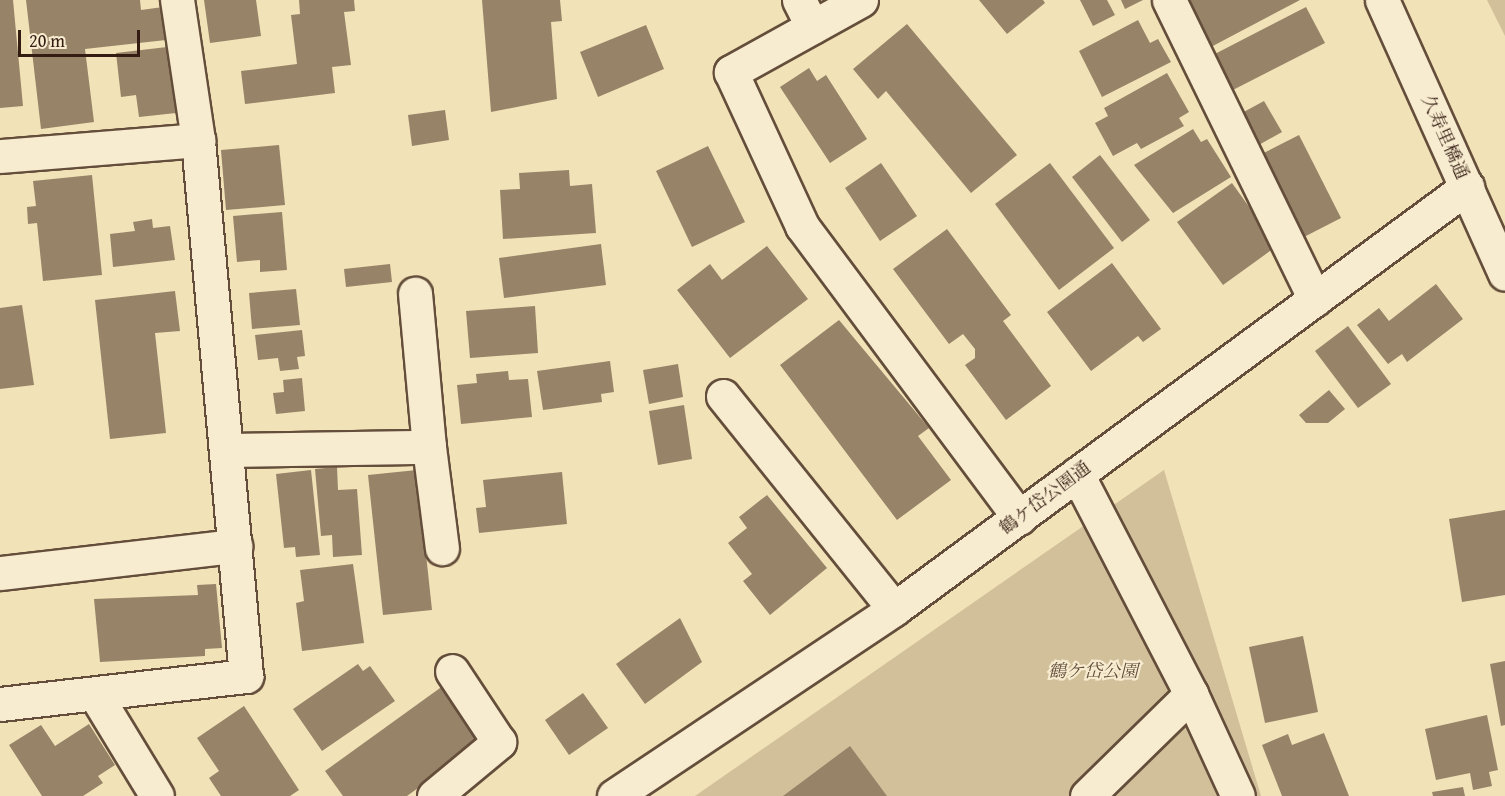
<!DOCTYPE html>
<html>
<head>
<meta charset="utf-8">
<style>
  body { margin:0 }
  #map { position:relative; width:1505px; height:796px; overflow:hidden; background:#f2e2b7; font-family:"Gentium Book Plus","Noto Serif JP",serif }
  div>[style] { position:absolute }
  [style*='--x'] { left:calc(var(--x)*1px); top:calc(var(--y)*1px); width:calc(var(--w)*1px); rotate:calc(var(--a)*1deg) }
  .green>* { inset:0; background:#d2c09b }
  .building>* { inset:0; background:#978368 }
  .roads { filter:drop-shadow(2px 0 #644e3b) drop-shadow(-2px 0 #644e3b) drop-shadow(0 2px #644e3b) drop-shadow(0 -2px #644e3b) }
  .minor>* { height:33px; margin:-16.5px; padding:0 16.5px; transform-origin:16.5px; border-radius:16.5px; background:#f7ecd0 }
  span { translate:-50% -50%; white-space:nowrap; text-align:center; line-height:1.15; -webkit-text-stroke:4.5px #f7ecd0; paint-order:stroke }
  .street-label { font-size:18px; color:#341c12 }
  .park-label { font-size:18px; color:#634d3b; font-style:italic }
  .scale { position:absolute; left:18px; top:30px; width:122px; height:27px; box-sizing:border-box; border:3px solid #341c12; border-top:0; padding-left:8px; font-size:18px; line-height:21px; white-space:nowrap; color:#341c12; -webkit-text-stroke:4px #f7ecd0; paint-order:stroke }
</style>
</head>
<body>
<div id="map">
  <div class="green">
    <i style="clip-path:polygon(1487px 0,1505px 0,1505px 36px)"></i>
    <i style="clip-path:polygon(1164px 470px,1261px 796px,695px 796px)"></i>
  </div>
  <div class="building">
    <i style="clip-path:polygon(0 0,13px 0,23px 106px,0 108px)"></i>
    <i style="clip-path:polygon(26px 0,140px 0,141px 10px,163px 7px,166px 40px,85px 49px,94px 122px,41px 129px)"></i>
    <i style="clip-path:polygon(204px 0,256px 0,261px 36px,210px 43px)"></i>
    <i style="clip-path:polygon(299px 0,354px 0,355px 11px,344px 12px,351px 65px,332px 67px,335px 93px,245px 104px,241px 71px,297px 64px,291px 15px,300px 14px)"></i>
    <i style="clip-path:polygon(482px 0,560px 0,562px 21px,551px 22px,557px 99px,491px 112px)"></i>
    <i style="clip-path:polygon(979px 0,1043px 0,1045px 3px,1007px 34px)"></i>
    <i style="clip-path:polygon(1080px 0,1107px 0,1115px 15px,1093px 26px)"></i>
    <i style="clip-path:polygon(1121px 0,1143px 0,1125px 9px)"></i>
    <i style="clip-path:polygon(1188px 0,1300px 0,1209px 48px)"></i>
    <i style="clip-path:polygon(1306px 7px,1325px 43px,1227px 93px,1209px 57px)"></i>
    <i style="clip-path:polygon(1138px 20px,1150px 43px,1158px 39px,1171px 62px,1102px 97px,1079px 51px)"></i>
    <i style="clip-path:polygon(907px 24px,1017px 155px,971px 193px,886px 91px,878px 99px,853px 69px)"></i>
    <i style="clip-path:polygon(646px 25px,664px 69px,598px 97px,580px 52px)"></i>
    <i style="clip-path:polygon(167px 47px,176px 113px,139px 117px,136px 95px,121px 97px,116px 53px)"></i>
    <i style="clip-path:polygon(809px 68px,817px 81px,826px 75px,867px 139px,830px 163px,780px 87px)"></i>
    <i style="clip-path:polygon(1167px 73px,1189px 112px,1179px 118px,1184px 126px,1141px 149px,1137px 143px,1113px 156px,1095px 123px,1108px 116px,1104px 108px)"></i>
    <i style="clip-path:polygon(1264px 101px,1282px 132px,1257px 146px,1240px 114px)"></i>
    <i style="clip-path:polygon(445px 110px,449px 140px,412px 146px,408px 115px)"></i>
    <i style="clip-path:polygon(1193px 129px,1201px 142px,1207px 139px,1231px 177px,1173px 213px,1134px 165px)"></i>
    <i style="clip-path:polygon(1299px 135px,1341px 218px,1302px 238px,1260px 155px)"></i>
    <i style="clip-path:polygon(279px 145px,285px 205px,226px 210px,221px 150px)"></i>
    <i style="clip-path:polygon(708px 146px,745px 222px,692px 247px,656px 171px)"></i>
    <i style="clip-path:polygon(1100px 155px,1150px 220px,1122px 242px,1072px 177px)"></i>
    <i style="clip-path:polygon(881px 163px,917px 216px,880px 241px,845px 188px)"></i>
    <i style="clip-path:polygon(1050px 163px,1114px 248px,1059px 290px,995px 204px)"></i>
    <i style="clip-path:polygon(569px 170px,570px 186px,592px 184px,596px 233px,503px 239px,500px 190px,520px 189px,519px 173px)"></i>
    <i style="clip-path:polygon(92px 175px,102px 275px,43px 281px,37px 223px,28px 224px,27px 207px,36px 206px,33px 181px)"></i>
    <i style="clip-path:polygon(1232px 183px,1277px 246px,1223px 285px,1177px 222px)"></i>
    <i style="clip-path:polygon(282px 212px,287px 270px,260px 272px,260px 260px,237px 262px,233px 216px)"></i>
    <i style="clip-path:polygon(152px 219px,153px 228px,170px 226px,175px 260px,113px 267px,110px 234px,135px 231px,133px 222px)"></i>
    <i style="clip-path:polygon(947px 229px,1011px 315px,1003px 321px,1051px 386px,1006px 420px,965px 365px,975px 358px,975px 349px,963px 334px,949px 344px,893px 269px)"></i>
    <i style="clip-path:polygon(601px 244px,606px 285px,504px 298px,499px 258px)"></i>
    <i style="clip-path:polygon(767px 246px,808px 299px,730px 358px,677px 290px,710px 264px,722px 280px)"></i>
    <i style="clip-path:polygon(1112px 263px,1161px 329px,1143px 342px,1138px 336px,1091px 371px,1047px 312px)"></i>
    <i style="clip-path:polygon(390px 264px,392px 282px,346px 287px,344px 269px)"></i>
    <i style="clip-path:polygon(1436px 284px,1463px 319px,1407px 362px,1402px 354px,1388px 364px,1357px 325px,1379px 308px,1389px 321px)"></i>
    <i style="clip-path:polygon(296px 289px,300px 325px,252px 329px,249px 293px)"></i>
    <i style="clip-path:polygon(175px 291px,180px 331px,155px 333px,166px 433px,110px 439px,95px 300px)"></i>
    <i style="clip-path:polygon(22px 305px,34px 385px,0 389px,0 308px)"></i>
    <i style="clip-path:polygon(535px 306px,538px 353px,470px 358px,466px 311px)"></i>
    <i style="clip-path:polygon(839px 320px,929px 428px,918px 436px,951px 480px,897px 520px,780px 365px)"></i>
    <i style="clip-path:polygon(1348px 326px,1391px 384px,1358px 408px,1315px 351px)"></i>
    <i style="clip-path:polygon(302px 330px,305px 356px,297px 357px,299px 369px,280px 371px,278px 358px,258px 360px,255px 335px)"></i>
    <i style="clip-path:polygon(610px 361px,614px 392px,601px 394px,602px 402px,543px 410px,537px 371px)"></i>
    <i style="clip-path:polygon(678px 364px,683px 397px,649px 404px,643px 370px)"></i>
    <i style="clip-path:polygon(508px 371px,509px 380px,528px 379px,532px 417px,461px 424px,457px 385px,477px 383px,476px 374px)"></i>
    <i style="clip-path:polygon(302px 378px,305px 411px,276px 414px,273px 393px,284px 392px,283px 380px)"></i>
    <i style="clip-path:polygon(1329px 390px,1345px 409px,1328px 423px,1306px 423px,1299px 415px)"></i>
    <i style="clip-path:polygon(684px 405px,692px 459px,658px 465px,649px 411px)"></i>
    <i style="clip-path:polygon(337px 467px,338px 490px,357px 489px,362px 555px,333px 557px,332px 535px,321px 536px,315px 469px)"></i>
    <i style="clip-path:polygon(311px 470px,320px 555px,296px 557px,295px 547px,284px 548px,276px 474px)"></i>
    <i style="clip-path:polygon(417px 470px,432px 610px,383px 615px,368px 475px)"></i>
    <i style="clip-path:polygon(562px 472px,567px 524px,479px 533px,476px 508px,486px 507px,483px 480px)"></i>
    <i style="clip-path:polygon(767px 495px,827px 568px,770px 615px,743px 581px,752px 574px,728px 543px,747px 528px,739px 517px)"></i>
    <i style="clip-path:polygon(1505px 510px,1505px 595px,1462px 602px,1449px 519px)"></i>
    <i style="clip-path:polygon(353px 564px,364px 643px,302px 651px,296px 603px,304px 601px,300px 570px)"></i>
    <i style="clip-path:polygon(216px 584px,222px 648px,205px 649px,205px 656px,100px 662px,94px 599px,198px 595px,197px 585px)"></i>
    <i style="clip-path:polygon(680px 618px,702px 662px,645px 704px,616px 664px)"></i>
    <i style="clip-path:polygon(1303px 636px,1318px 712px,1265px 723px,1249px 647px)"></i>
    <i style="clip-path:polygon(1505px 661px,1505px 725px,1501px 726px,1490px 664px)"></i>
    <i style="clip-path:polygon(358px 664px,363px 671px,370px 666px,395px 701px,322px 751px,293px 709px)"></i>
    <i style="clip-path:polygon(447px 683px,487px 738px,407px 796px,343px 796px,325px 771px)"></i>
    <i style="clip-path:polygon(583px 693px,608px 728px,569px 755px,545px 720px)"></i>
    <i style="clip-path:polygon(244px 706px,299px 790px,290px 796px,221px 796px,209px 778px,219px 771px,197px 738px)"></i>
    <i style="clip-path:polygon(1487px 715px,1498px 770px,1489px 772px,1492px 786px,1473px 790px,1470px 773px,1436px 780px,1425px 729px)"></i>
    <i style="clip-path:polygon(89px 724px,115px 765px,98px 776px,103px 783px,83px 796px,42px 796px,9px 745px,41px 725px,55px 746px)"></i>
    <i style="clip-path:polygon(1324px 733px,1349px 796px,1282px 796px,1262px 745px,1288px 734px,1292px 745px)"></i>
    <i style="clip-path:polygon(850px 746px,887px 796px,783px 796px)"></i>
    <i style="clip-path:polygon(1463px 787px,1465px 796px,1433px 796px,1432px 792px)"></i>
  </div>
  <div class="roads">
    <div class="minor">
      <i style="--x:799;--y:0;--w:30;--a:63"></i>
      <i style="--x:861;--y:0;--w:149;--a:151"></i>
      <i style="--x:731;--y:72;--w:170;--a:65.2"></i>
      <i style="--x:802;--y:226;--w:364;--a:53.3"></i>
      <i style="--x:1169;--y:0;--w:333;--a:64"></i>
      <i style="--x:1382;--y:0;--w:300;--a:65.8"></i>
      <i style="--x:0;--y:156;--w:199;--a:-4.6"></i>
      <i style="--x:723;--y:396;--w:273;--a:51.2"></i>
      <i style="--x:429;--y:447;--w:102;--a:82.7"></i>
      <i style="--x:229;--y:450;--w:200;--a:-0.9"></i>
      <i style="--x:429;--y:447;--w:154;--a:-95.2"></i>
      <i style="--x:1077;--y:474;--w:248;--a:62.6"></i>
      <i style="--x:0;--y:573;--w:237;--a:-6.6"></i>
      <i style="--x:95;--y:694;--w:119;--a:58.7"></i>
      <i style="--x:0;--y:704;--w:248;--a:-6.5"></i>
      <i style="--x:246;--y:676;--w:538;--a:-95.12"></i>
      <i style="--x:198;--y:140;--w:142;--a:-98.5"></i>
      <i style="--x:434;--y:796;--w:85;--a:-39.7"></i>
      <i style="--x:499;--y:742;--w:85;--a:-123.5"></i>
      <i style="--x:614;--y:796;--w:337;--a:-33.7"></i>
      <i style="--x:894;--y:609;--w:712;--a:-36.37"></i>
      <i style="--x:1087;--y:796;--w:146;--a:-44.4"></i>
      <i style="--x:1191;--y:694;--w:112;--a:65.3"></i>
    </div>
  </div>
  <div class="street-label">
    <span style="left:1445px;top:137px;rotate:66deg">久寿里橋通</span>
    <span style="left:1045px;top:498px;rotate:-37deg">鶴ケ岱公園通</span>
  </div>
  <div class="park-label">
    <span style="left:1093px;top:671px">鶴ケ岱公園</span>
  </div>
  <div class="scale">20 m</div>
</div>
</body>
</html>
